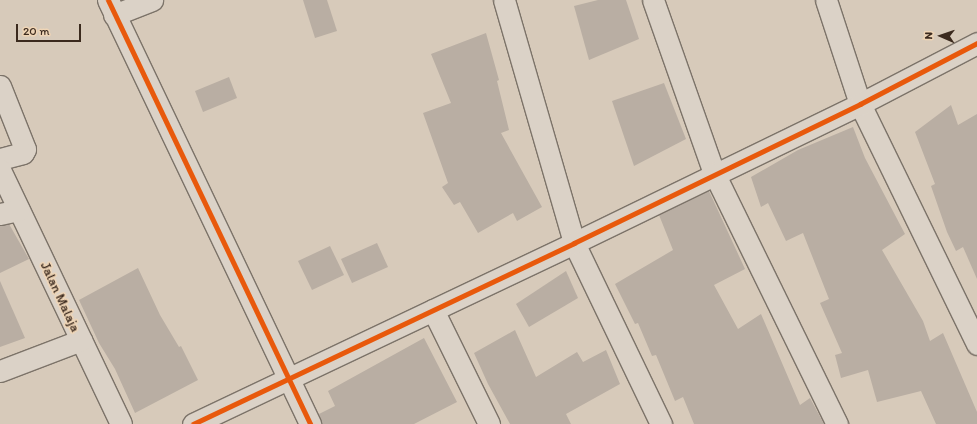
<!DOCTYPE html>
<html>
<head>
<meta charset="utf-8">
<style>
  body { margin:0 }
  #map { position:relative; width:977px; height:424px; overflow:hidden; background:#d7caba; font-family:Itim,sans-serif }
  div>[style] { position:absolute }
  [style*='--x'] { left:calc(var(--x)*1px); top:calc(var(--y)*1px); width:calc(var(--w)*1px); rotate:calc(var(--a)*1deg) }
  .building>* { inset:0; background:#b9aea3 }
  .roads { filter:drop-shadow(1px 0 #7c7369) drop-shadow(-1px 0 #7c7369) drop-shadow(0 1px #7c7369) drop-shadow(0 -1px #7c7369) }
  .minor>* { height:21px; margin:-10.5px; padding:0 10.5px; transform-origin:10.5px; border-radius:10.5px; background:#dbd2c7 }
  .cycleway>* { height:5px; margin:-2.5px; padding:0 2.5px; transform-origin:2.5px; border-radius:2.5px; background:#e8590c }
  span { translate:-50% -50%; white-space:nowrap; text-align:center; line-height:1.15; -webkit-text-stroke:3.5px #efd5b6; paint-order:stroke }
  .street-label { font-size:14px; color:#3b2a1e }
  .north { position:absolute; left:921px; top:16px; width:40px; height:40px; -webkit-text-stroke:3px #efd5b6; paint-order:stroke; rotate:272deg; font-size:11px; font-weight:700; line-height:16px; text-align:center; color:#3b2a1e }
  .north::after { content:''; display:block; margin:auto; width:14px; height:18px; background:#3b2a1e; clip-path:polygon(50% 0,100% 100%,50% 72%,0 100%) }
  .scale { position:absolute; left:16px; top:24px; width:65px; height:18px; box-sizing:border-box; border:2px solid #3b2a1e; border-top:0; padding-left:5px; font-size:12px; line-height:14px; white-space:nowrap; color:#3b2a1e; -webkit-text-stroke:3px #efd5b6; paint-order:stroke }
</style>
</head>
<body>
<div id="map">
  <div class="building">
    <i style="clip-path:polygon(303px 0,327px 0,337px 31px,315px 38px)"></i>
    <i style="clip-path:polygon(598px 0,626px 0,639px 39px,589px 60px,574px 6px)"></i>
    <i style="clip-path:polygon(486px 33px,499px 80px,497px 81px,509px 130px,501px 133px,542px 207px,517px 221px,513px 213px,478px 233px,460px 202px,454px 205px,442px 187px,448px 183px,423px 113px,451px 103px,431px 54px)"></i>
    <i style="clip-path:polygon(229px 77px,237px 98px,203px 112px,195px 91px)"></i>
    <i style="clip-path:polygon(664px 83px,686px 139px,634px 166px,612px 101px)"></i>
    <i style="clip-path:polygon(951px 105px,958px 125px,977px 114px,977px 279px,963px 247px,956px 251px,947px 232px,931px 186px,935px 184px,915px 132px)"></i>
    <i style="clip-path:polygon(853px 127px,865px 158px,905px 234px,882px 250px,923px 321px,930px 341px,943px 333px,977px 412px,977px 424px,936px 424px,921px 391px,877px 402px,868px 370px,841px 378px,835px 355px,842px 353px,820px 303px,829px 299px,803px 233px,786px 241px,768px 203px,761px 207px,751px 177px,798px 150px)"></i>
    <i style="clip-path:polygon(709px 191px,745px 269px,714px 285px,738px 329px,761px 314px,800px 405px,810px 398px,824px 424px,694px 424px,683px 397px,675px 401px,656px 355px,652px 356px,638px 323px,635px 324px,615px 284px,673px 250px,659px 215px)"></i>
    <i style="clip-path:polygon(9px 224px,29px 259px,0 273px,0 226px)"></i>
    <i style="clip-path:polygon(377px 243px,388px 267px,352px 283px,341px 259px)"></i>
    <i style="clip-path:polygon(330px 246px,344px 275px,312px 290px,298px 261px)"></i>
    <i style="clip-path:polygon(138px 268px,160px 315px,179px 347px,181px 346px,198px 380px,135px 413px,115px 369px,99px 343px,79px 300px)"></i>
    <i style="clip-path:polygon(566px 271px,578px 298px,529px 327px,516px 304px)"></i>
    <i style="clip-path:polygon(0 281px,25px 338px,0 347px)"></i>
    <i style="clip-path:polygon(515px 330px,536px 377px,577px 352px,583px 362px,606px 350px,620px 384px,566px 414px,571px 424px,510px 424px,488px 384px,474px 353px)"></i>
    <i style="clip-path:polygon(424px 338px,457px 402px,414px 424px,322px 424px,319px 414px,335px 406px,328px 391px)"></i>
  </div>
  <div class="roads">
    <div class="minor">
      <i style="--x:108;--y:0;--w:470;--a:64.5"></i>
      <i style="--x:504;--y:0;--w:253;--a:73.9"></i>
      <i style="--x:574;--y:243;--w:201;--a:64.3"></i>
      <i style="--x:653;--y:0;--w:183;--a:70.6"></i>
      <i style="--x:714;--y:173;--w:280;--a:63.9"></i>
      <i style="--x:826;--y:0;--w:109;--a:71.9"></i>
      <i style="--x:860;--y:104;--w:267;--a:64"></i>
      <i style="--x:114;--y:15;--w:41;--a:-21.5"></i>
      <i style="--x:0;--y:86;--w:68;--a:68.4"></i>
      <i style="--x:25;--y:149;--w:4;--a:117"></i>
      <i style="--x:23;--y:153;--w:24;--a:165"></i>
      <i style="--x:0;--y:170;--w:281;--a:64.5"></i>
      <i style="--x:0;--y:214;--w:19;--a:-12"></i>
      <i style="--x:433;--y:310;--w:127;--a:63.8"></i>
      <i style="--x:0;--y:371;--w:87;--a:-20.9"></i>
      <i style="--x:193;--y:424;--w:422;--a:-25.4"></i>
      <i style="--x:574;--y:243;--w:318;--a:-25.9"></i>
      <i style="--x:860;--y:104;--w:132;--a:-27.5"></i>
    </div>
  </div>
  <div class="cycleway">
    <i style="--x:108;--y:0;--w:470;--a:64.5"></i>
    <i style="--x:193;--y:424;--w:422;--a:-25.4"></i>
    <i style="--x:574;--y:243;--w:318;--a:-25.9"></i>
    <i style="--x:860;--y:104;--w:132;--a:-27.5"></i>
  </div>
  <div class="street-label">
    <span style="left:60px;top:297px;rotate:65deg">Jalan Malaja</span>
  </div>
  <div class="north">N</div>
  <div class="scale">20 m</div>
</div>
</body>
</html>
